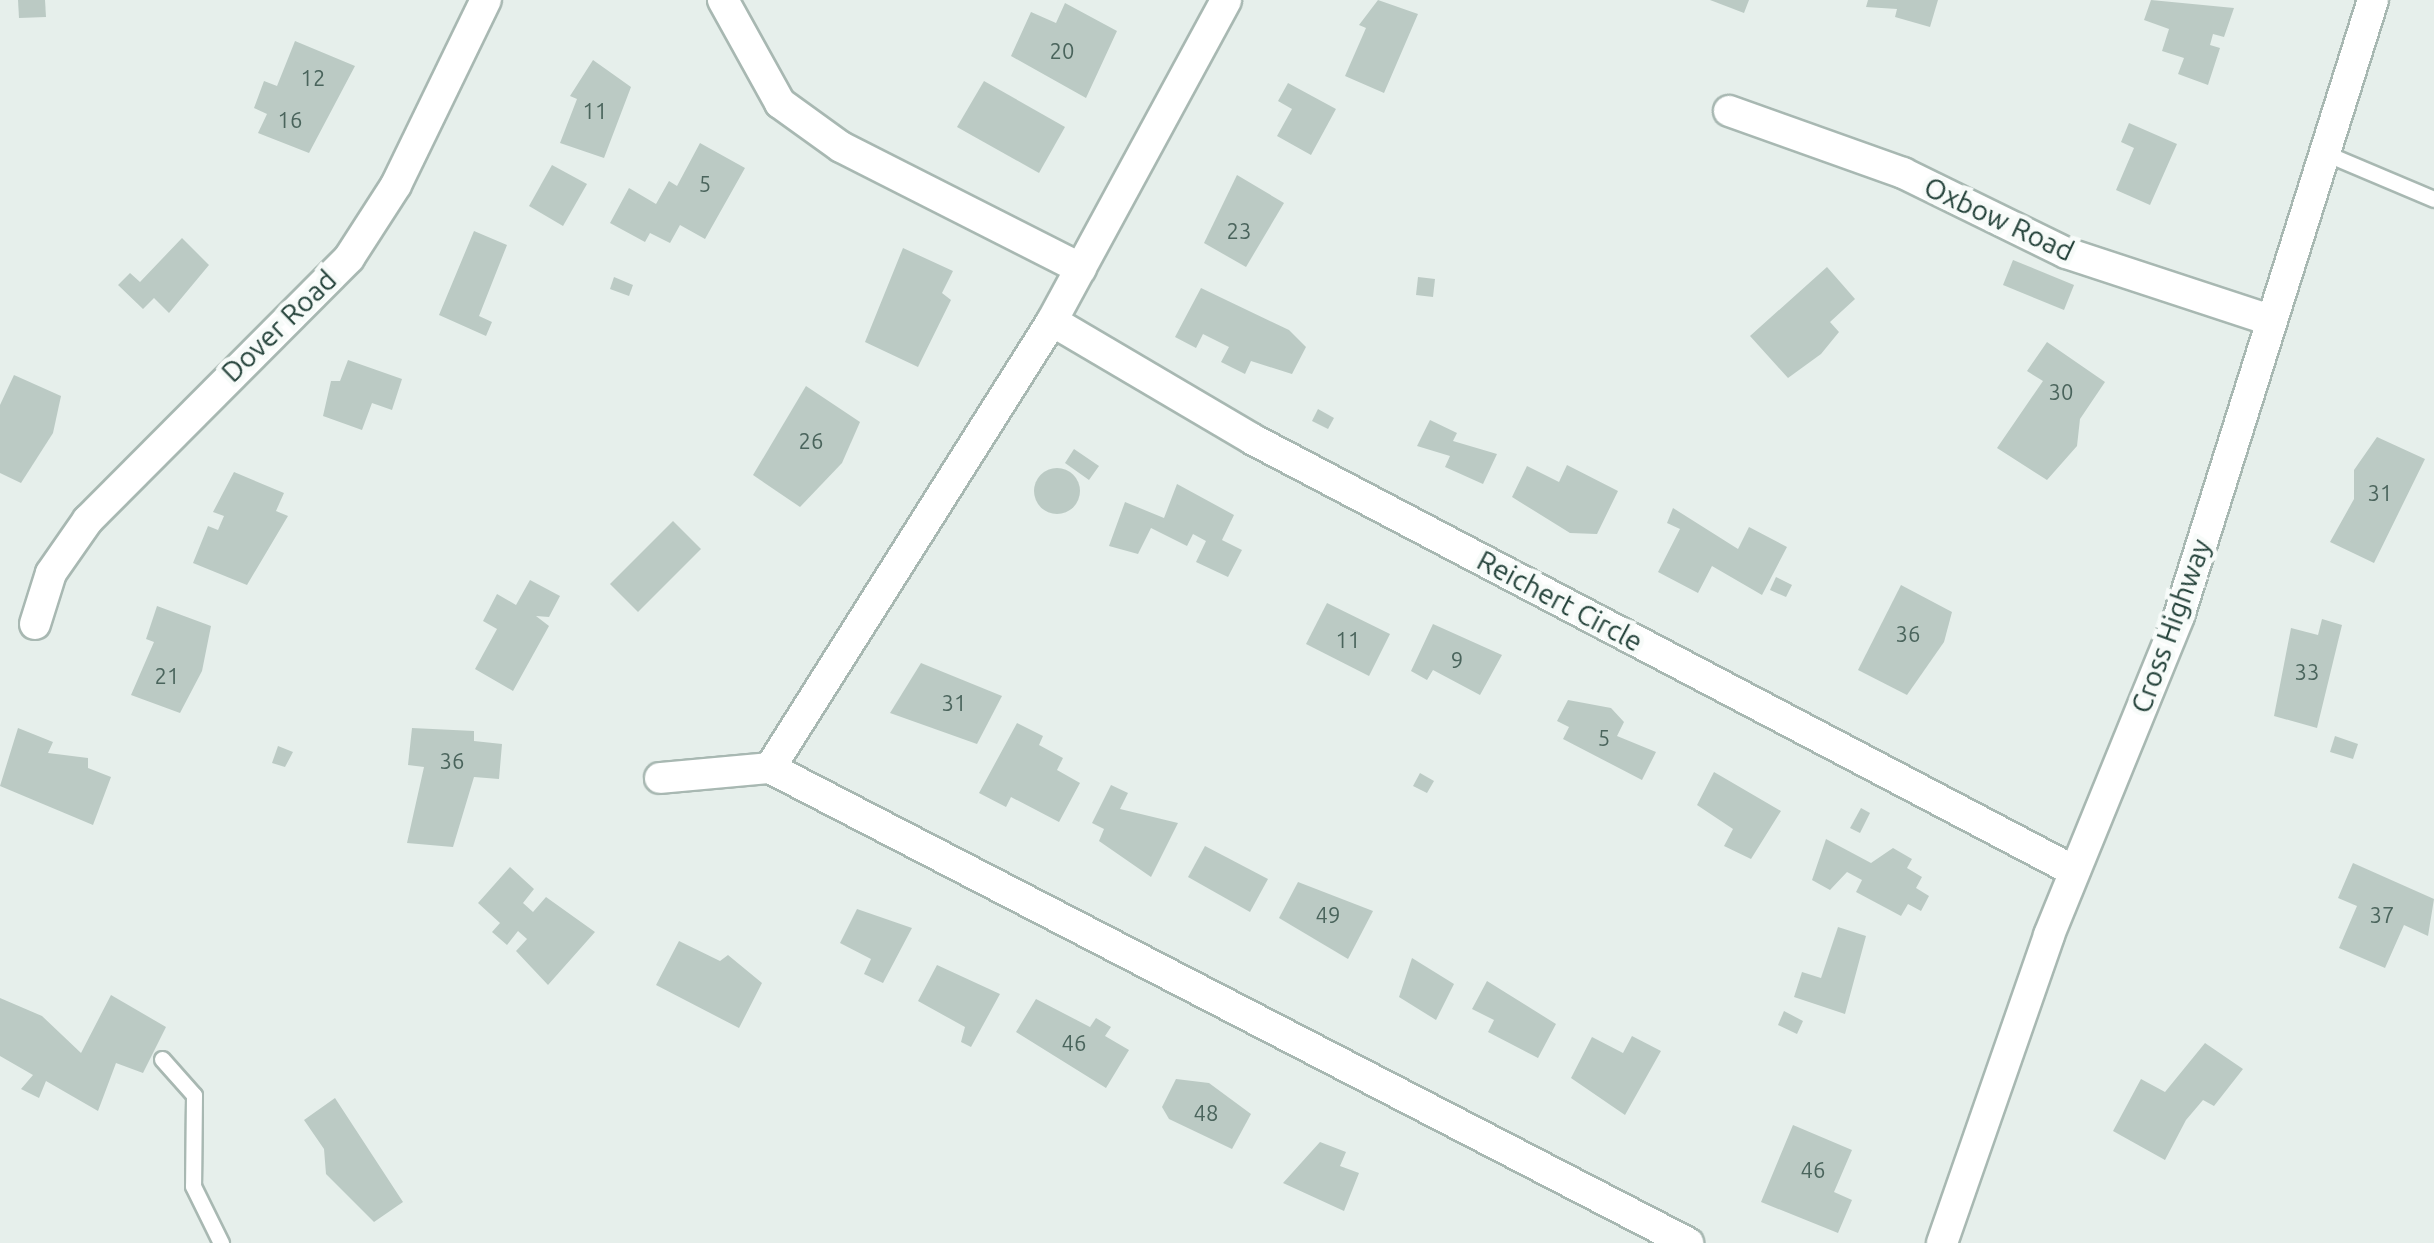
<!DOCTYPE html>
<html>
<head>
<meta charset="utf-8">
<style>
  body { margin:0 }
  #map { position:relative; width:2434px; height:1243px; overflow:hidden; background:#e6efeb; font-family:Ubuntu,sans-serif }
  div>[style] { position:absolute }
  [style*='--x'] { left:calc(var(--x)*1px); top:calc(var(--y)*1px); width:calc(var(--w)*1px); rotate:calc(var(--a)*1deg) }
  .building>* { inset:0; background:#bbcac4 }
  .round { border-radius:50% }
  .roads { filter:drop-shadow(2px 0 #a8b8b2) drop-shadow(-2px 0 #a8b8b2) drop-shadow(0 2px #a8b8b2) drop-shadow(0 -2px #a8b8b2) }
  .lane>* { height:15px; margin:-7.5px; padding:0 7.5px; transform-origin:7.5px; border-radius:7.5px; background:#fff }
  .street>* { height:30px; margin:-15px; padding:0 15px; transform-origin:15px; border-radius:15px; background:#fff }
  .secondary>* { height:30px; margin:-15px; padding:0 15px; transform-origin:15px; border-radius:15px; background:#fff }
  span { translate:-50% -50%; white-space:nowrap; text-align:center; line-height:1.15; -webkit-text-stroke:9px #f7fbf9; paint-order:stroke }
  .number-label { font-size:22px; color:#4a645c }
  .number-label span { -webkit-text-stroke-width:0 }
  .street-label { font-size:28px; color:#24423a }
</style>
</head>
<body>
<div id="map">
  <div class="building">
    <i style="clip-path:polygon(18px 0,45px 0,46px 17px,19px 18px)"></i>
    <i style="clip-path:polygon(1378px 0,1418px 14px,1384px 93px,1345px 76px,1366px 28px,1359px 25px)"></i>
    <i style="clip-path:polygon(1710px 0,1749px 0,1744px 13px)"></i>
    <i style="clip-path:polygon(1868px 0,1938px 0,1930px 27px,1895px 17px,1897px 9px,1866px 7px)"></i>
    <i style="clip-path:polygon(2151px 0,2234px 8px,2224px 37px,2213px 34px,2210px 45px,2220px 48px,2208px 85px,2178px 74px,2184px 58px,2162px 51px,2169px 29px,2144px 20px)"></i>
    <i style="clip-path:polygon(1065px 3px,1117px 31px,1086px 98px,1011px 56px,1031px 12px,1056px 23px)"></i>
    <i style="clip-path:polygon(295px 41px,355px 66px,309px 153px,258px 133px,267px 114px,254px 108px,264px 81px,277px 86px)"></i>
    <i style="clip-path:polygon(593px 60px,631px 87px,604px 158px,560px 143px,577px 99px,570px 96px)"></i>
    <i style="clip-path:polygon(984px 81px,1065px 127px,1039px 173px,957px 127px)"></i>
    <i style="clip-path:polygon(1288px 83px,1336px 109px,1311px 155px,1277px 136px,1292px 109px,1278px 101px)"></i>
    <i style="clip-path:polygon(2129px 123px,2177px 144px,2150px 205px,2116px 190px,2134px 148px,2121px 142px)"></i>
    <i style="clip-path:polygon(700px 143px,745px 168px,705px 239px,680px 225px,670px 243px,650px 233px,645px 242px,610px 223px,629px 188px,656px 204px,669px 181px,677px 186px)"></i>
    <i style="clip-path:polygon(552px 165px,587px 184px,563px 226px,529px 206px)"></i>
    <i style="clip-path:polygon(1237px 175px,1284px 203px,1246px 267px,1204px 243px)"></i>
    <i style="clip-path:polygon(474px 231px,507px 245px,479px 316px,492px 322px,486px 336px,439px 315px)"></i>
    <i style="clip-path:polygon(182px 238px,209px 265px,169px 313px,154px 298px,143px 309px,118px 285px,130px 273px,140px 282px)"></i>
    <i style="clip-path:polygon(903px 248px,953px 271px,942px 293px,951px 300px,918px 367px,865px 342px)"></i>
    <i style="clip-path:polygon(2013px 260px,2074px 285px,2064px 310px,2003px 285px)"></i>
    <i style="clip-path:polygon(1827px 267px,1855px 299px,1830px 322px,1839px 332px,1821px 354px,1788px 378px,1750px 336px)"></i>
    <i style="clip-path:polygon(614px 277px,633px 285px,629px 296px,610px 289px)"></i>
    <i style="clip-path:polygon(1418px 277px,1435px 279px,1433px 297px,1416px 295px)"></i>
    <i style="clip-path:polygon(1201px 288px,1289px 330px,1306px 347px,1292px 374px,1251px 361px,1245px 374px,1221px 362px,1229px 347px,1203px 334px,1196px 348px,1175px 337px)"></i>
    <i style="clip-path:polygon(2047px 342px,2105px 382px,2080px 419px,2077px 446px,2047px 480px,1997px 448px,2043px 381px,2027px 371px)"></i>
    <i style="clip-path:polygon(348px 360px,402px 379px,392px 410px,372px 403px,362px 430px,323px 416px,331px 381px,340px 381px)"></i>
    <i style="clip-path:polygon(14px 375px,61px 396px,53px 433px,21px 483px,0 473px,0 405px)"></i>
    <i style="clip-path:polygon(806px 386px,860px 422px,842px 463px,800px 507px,753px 475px)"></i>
    <i style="clip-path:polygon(1318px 409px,1334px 418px,1328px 429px,1312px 421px)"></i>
    <i style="clip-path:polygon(1430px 420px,1457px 433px,1453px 441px,1497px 454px,1483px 484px,1445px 467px,1450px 456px,1417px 446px)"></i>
    <i style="clip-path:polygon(2377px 437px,2425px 459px,2374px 563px,2330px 542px,2354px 499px,2354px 470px)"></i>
    <i style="clip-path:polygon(1074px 449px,1099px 466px,1089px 480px,1065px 463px)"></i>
    <i style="clip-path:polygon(1567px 465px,1618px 491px,1597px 534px,1570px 533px,1512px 497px,1527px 466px,1559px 482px)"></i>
    <i class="round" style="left:1034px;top:468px;width:46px;height:46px"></i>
    <i style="clip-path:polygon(234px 472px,284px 493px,276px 511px,288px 516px,247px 585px,193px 563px,208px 526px,218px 530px,224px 516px,213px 512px)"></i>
    <i style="clip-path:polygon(1177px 484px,1234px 515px,1222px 540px,1242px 550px,1228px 577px,1196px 562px,1206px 541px,1193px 534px,1187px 546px,1151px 528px,1138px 554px,1109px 546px,1125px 502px,1164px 518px)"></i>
    <i style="clip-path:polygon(1673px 508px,1738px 549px,1749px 527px,1787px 547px,1762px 595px,1712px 566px,1698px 593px,1658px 572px,1680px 529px,1667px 523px)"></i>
    <i style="clip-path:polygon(673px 521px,701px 549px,638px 612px,610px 584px)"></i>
    <i style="clip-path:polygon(1776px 577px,1792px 585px,1786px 597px,1770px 590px)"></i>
    <i style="clip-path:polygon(530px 580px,560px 596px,549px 617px,536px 616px,549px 626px,513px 691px,475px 669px,497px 629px,483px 621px,497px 594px,516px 605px)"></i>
    <i style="clip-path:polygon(1901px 585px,1952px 612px,1944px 642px,1907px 695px,1858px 670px)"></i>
    <i style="clip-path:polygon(1327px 603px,1390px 634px,1369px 676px,1306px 644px)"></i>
    <i style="clip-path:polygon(157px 606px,211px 626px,202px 671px,180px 713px,131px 695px,154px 642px,146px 639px)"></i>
    <i style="clip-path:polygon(2322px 619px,2342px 625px,2317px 728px,2274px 716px,2291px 628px,2318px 635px)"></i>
    <i style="clip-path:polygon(1433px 624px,1502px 655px,1480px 695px,1433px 670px,1427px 680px,1411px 671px)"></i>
    <i style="clip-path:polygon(921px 663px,1002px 696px,977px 744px,890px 713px)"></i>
    <i style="clip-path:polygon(1568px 700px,1611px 708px,1624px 722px,1617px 736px,1656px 752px,1642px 780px,1563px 739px,1569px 727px,1557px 721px)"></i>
    <i style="clip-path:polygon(1017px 723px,1043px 736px,1039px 745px,1063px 758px,1057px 770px,1080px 783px,1059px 822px,1011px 797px,1006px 807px,979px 793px)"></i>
    <i style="clip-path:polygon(18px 728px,53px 742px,48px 753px,88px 758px,88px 768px,111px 777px,93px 825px,0 786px)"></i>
    <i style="clip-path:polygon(412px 728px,474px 731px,474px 741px,502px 744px,499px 779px,474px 777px,453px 847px,407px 843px,424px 767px,408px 765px)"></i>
    <i style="clip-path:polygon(2335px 736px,2358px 744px,2353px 759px,2330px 752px)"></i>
    <i style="clip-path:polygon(278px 746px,293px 752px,285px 767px,272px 763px)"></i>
    <i style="clip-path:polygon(1714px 772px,1781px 811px,1751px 859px,1724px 846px,1733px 829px,1697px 805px)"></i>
    <i style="clip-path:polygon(1420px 773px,1434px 781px,1427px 793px,1413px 786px)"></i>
    <i style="clip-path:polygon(1111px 785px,1128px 793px,1120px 809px,1178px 823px,1151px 877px,1099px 841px,1104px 829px,1092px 823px)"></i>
    <i style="clip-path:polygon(1861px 808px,1870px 813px,1860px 833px,1850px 828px)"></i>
    <i style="clip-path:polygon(1826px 839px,1871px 863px,1893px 848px,1912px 859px,1907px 868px,1922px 877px,1916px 888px,1929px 896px,1921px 911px,1908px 904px,1901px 916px,1856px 892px,1862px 880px,1847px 872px,1830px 890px,1812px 880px)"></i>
    <i style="clip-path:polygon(1205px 846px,1268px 879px,1250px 912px,1188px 877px)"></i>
    <i style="clip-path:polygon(2353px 863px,2434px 899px,2428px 936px,2404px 925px,2385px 968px,2339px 948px,2357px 906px,2338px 898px)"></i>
    <i style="clip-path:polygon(510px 867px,534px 889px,523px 903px,533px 912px,546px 897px,595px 932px,548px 985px,516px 951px,527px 939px,518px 931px,507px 945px,492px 932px,500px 923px,478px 903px)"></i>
    <i style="clip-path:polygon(1298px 882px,1373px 911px,1348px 959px,1279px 918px)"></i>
    <i style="clip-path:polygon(857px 909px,912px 928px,883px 983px,864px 974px,871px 959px,840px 943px)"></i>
    <i style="clip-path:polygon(1838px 927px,1866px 936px,1845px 1014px,1794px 997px,1802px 972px,1821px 978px)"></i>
    <i style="clip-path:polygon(679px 941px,720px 961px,728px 955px,762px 983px,739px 1028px,656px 985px)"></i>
    <i style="clip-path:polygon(1412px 958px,1454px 984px,1436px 1020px,1399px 997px)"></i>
    <i style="clip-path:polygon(937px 965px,1000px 994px,971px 1047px,961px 1042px,965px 1027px,918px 1001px)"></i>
    <i style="clip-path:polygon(1487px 981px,1556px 1024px,1538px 1058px,1488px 1032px,1494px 1020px,1472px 1009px)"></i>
    <i style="clip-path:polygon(111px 995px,166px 1027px,143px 1073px,116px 1063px,98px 1111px,46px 1081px,39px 1098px,21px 1089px,33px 1075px,0 1056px,0 998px,42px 1016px,81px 1053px)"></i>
    <i style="clip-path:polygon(1036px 999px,1090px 1027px,1096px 1018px,1111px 1027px,1105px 1036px,1129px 1050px,1106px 1088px,1016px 1032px)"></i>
    <i style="clip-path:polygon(1784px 1011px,1803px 1021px,1797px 1034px,1778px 1025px)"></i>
    <i style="clip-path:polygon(1632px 1036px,1661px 1051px,1625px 1115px,1571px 1078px,1592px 1037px,1623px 1053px)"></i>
    <i style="clip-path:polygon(2205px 1043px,2243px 1069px,2214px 1106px,2203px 1100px,2186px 1120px,2165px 1160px,2113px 1131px,2141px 1079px,2165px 1092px)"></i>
    <i style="clip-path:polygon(1176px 1079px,1209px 1083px,1251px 1114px,1232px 1149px,1169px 1119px,1162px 1107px)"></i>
    <i style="clip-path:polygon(335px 1098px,403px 1202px,374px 1222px,326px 1174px,324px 1149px,304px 1120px)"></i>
    <i style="clip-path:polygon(1793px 1125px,1852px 1150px,1834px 1192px,1852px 1200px,1838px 1233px,1761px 1202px)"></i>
    <i style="clip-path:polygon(1320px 1142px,1346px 1152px,1340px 1166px,1359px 1173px,1344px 1211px,1283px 1183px)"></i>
  </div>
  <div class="roads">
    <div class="lane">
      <i style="--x:2325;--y:153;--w:118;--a:22.9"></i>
      <i style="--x:162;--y:1059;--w:48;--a:48.4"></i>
      <i style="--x:194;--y:1095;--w:91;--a:90.6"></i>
      <i style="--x:193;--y:1186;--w:64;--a:63.8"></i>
    </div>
    <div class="street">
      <i style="--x:723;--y:0;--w:118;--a:61"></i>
      <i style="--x:780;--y:103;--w:75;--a:35.8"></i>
      <i style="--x:841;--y:147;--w:269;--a:26.9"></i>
      <i style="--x:1729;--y:111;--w:185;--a:19.6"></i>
      <i style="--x:1903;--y:173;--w:182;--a:26.1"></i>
      <i style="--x:2066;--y:253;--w:215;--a:18.2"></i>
      <i style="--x:1052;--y:321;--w:232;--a:30.5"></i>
      <i style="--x:1252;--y:439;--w:929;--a:27.72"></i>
      <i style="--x:35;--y:624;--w:53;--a:-72.6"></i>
      <i style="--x:51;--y:573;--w:65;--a:-55.1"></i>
      <i style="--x:88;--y:520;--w:370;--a:-45.1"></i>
      <i style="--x:349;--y:258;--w:87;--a:-57.2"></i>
      <i style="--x:396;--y:185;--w:206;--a:-64.1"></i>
      <i style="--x:770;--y:768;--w:529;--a:-57.75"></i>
      <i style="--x:1052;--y:321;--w:365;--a:-61.5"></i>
      <i style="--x:660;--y:778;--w:110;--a:-5.2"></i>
      <i style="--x:770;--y:768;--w:1034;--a:27.36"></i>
    </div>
    <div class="secondary">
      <i style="--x:1942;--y:1243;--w:326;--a:-70.8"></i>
      <i style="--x:2049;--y:935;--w:344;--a:-67.8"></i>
      <i style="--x:2179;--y:616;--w:646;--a:-72.52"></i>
    </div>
  </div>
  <div class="number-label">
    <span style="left:1062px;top:51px">20</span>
    <span style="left:313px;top:78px">12</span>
    <span style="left:595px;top:111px">11</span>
    <span style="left:290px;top:120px">16</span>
    <span style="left:705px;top:184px">5</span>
    <span style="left:1239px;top:231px">23</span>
    <span style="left:2061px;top:392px">30</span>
    <span style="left:811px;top:441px">26</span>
    <span style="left:2380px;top:493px">31</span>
    <span style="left:1908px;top:634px">36</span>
    <span style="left:1348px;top:640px">11</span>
    <span style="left:1457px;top:660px">9</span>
    <span style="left:2307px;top:672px">33</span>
    <span style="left:167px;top:676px">21</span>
    <span style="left:954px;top:703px">31</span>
    <span style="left:1604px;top:738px">5</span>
    <span style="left:452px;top:761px">36</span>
    <span style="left:1328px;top:915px">49</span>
    <span style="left:2382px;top:915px">37</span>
    <span style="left:1074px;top:1043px">46</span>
    <span style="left:1206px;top:1113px">48</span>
    <span style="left:1813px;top:1170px">46</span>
  </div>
  <div class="street-label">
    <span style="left:1999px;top:219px;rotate:25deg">Oxbow Road</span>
    <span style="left:279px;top:326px;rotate:-44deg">Dover Road</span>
    <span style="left:1560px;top:601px;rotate:28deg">Reichert Circle</span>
    <span style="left:2171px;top:626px;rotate:-70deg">Cross Highway</span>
  </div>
</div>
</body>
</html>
